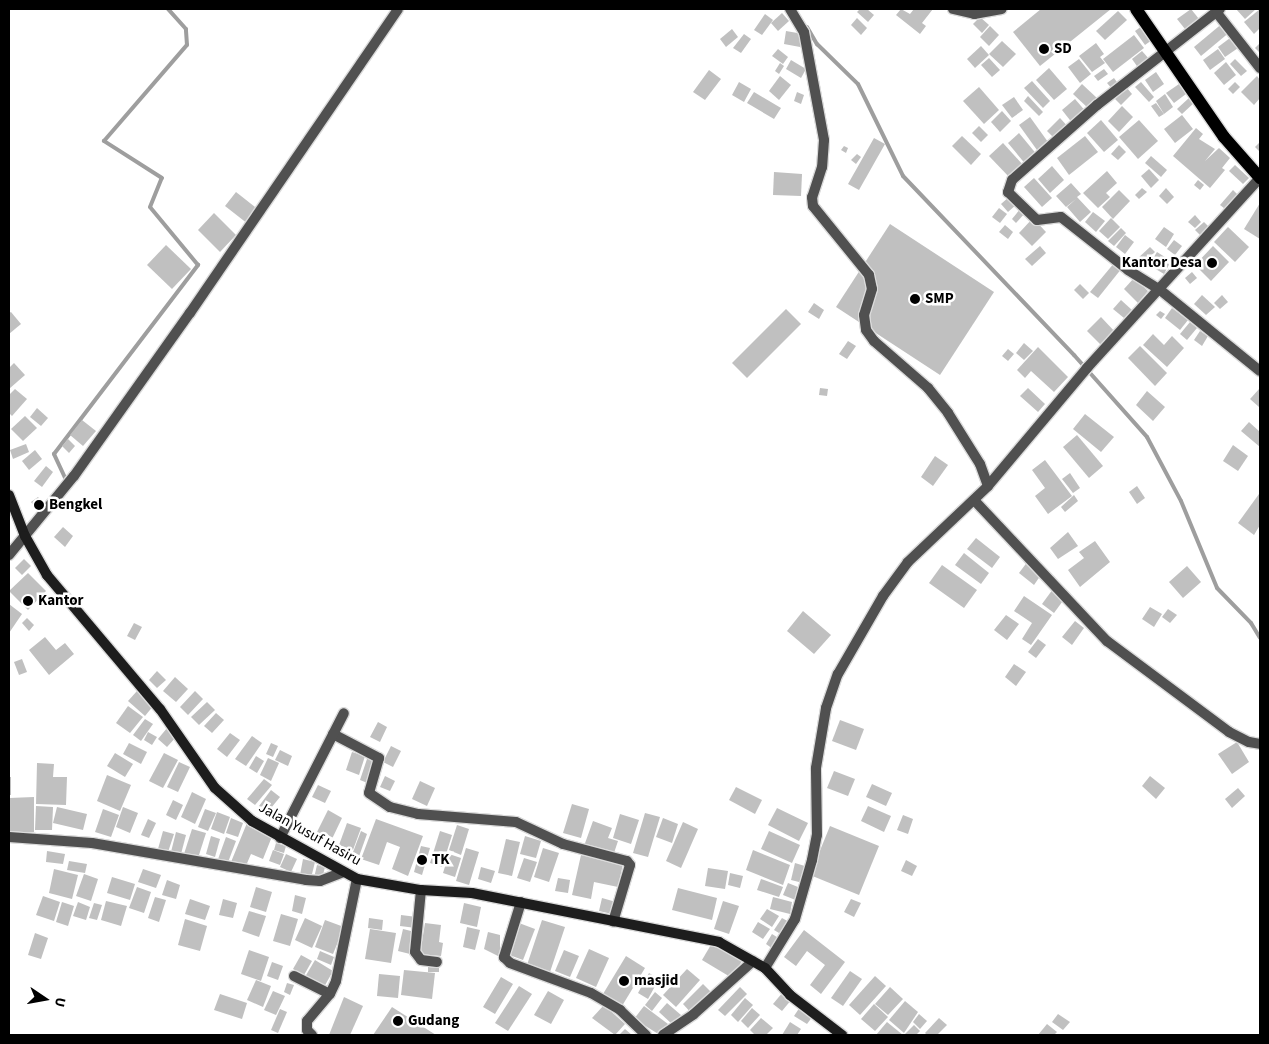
<!DOCTYPE html>
<html>
<head>
<meta charset="utf-8">
<style>
  body { margin:0 }
  #map { position:relative; width:1269px; height:1044px; overflow:hidden; background:#fff; font-family:"Source Sans 3",sans-serif }
  div>[style] { position:absolute }
  [style*='--x'] { left:calc(var(--x)*1px); top:calc(var(--y)*1px); width:calc(var(--w)*1px); rotate:calc(var(--a)*1deg) }
  .stream>* { height:4px; margin:-2px; padding:0 2px; transform-origin:2px; border-radius:2px; background:#9e9e9e }
  .building>* { inset:0; background:#c0c0c0 }
  .roads { filter:drop-shadow(1px 0 #dbdbdb) drop-shadow(-1px 0 #dbdbdb) drop-shadow(0 1px #dbdbdb) drop-shadow(0 -1px #dbdbdb) }
  .minor>* { height:10px; margin:-5px; padding:0 5px; transform-origin:5px; border-radius:5px; background:#505050 }
  .tertiary>* { height:10px; margin:-5px; padding:0 5px; transform-origin:5px; border-radius:5px; background:#505050 }
  .secondary>* { height:10px; margin:-5px; padding:0 5px; transform-origin:5px; border-radius:5px; background:#1d1d1d }
  .primary>* { height:12px; margin:-6px; padding:0 6px; transform-origin:6px; border-radius:6px; background:#000 }
  .dots>* { width:14px; height:14px; translate:-50% -50%; box-sizing:border-box; border:2px solid #fff; border-radius:50% }
  span { translate:-50% -50%; white-space:nowrap; text-align:center; line-height:1.15; -webkit-text-stroke:5px #fff; paint-order:stroke }
  .poi-label { font-size:15px; color:#000; font-weight:700 }
  .left { translate:0 -50%; text-align:left }
  .right { translate:-100% -50%; text-align:right }
  .street-label { font-size:15px; color:#000 }
  .frame { position:absolute; inset:0; border:10px solid #000; pointer-events:none }
  .north { position:absolute; left:20px; top:974px; width:50px; height:50px; -webkit-text-stroke:4px #fff; paint-order:stroke; rotate:102deg; font-size:14px; font-weight:700; line-height:20px; text-align:center; color:#000 }
  .north::after { content:''; display:block; margin:auto; width:18px; height:22px; background:#000; clip-path:polygon(50% 0,100% 100%,50% 72%,0 100%) }
</style>
</head>
<body>
<div id="map">
  <div class="stream">
    <i style="--x:807;--y:27;--w:20;--a:60"></i>
    <i style="--x:817;--y:44;--w:57;--a:44.3"></i>
    <i style="--x:858;--y:84;--w:102;--a:63.9"></i>
    <i style="--x:903;--y:176;--w:248;--a:46.3"></i>
    <i style="--x:1074;--y:355;--w:110;--a:48.3"></i>
    <i style="--x:1147;--y:437;--w:72;--a:62"></i>
    <i style="--x:1181;--y:501;--w:94;--a:67.5"></i>
    <i style="--x:1217;--y:588;--w:49;--a:45.8"></i>
    <i style="--x:1251;--y:623;--w:17;--a:59"></i>
    <i style="--x:67;--y:482;--w:31;--a:-115"></i>
    <i style="--x:54;--y:454;--w:238;--a:-52.7"></i>
    <i style="--x:198;--y:265;--w:75;--a:-129.6"></i>
    <i style="--x:150;--y:207;--w:31;--a:-68"></i>
    <i style="--x:162;--y:178;--w:69;--a:-147.5"></i>
    <i style="--x:104;--y:141;--w:127;--a:-49.2"></i>
    <i style="--x:187;--y:45;--w:16;--a:-94"></i>
    <i style="--x:186;--y:29;--w:27;--a:-132"></i>
  </div>
  <div class="building">
    <i style="clip-path:polygon(860px 9px,867px 9px,874px 15px,868px 22px,857px 12px)"></i>
    <i style="clip-path:polygon(901px 9px,910px 14px,914px 9px,933px 9px,922px 23px,926px 26px,920px 34px,896px 15px)"></i>
    <i style="clip-path:polygon(1041px 9px,1111px 9px,1040px 66px,1013px 32px)"></i>
    <i style="clip-path:polygon(1191px 9px,1199px 19px,1185px 29px,1177px 19px)"></i>
    <i style="clip-path:polygon(1236px 9px,1256px 9px,1245px 19px)"></i>
    <i style="clip-path:polygon(1260px 9px,1260px 28px,1254px 34px,1244px 22px)"></i>
    <i style="clip-path:polygon(1118px 11px,1127px 20px,1105px 40px,1096px 31px)"></i>
    <i style="clip-path:polygon(782px 13px,789px 21px,778px 31px,771px 23px)"></i>
    <i style="clip-path:polygon(765px 14px,773px 20px,762px 35px,754px 30px)"></i>
    <i style="clip-path:polygon(980px 17px,989px 25px,982px 33px,973px 24px)"></i>
    <i style="clip-path:polygon(857px 18px,867px 28px,861px 35px,851px 25px)"></i>
    <i style="clip-path:polygon(1224px 22px,1231px 31px,1201px 56px,1194px 47px)"></i>
    <i style="clip-path:polygon(990px 26px,999px 35px,989px 46px,980px 37px)"></i>
    <i style="clip-path:polygon(1142px 26px,1152px 40px,1145px 45px,1135px 31px)"></i>
    <i style="clip-path:polygon(732px 29px,738px 37px,726px 47px,720px 39px)"></i>
    <i style="clip-path:polygon(786px 31px,803px 34px,800px 47px,784px 44px)"></i>
    <i style="clip-path:polygon(744px 34px,751px 39px,741px 53px,733px 48px)"></i>
    <i style="clip-path:polygon(1134px 35px,1144px 48px,1113px 72px,1103px 59px)"></i>
    <i style="clip-path:polygon(1234px 35px,1241px 46px,1225px 57px,1218px 47px)"></i>
    <i style="clip-path:polygon(1002px 41px,1016px 54px,1003px 67px,989px 54px)"></i>
    <i style="clip-path:polygon(1096px 43px,1104px 54px,1100px 57px,1105px 63px,1092px 72px,1079px 56px)"></i>
    <i style="clip-path:polygon(1260px 43px,1260px 53px,1255px 48px)"></i>
    <i style="clip-path:polygon(981px 46px,989px 55px,975px 68px,967px 59px)"></i>
    <i style="clip-path:polygon(778px 49px,788px 57px,783px 64px,772px 56px)"></i>
    <i style="clip-path:polygon(1218px 49px,1225px 59px,1210px 70px,1203px 60px)"></i>
    <i style="clip-path:polygon(1142px 51px,1150px 60px,1139px 69px,1132px 59px)"></i>
    <i style="clip-path:polygon(989px 58px,1000px 70px,992px 77px,981px 65px)"></i>
    <i style="clip-path:polygon(1079px 59px,1091px 74px,1080px 83px,1068px 67px)"></i>
    <i style="clip-path:polygon(1235px 59px,1247px 71px,1241px 76px,1230px 64px)"></i>
    <i style="clip-path:polygon(791px 60px,806px 69px,801px 78px,786px 69px)"></i>
    <i style="clip-path:polygon(1226px 62px,1236px 75px,1224px 85px,1214px 73px)"></i>
    <i style="clip-path:polygon(780px 63px,784px 66px,779px 74px,775px 71px)"></i>
    <i style="clip-path:polygon(1049px 68px,1067px 89px,1054px 100px,1036px 80px)"></i>
    <i style="clip-path:polygon(1104px 69px,1108px 74px,1098px 81px,1094px 76px)"></i>
    <i style="clip-path:polygon(709px 70px,721px 79px,705px 100px,693px 92px)"></i>
    <i style="clip-path:polygon(1156px 72px,1164px 84px,1153px 92px,1145px 80px)"></i>
    <i style="clip-path:polygon(780px 76px,791px 85px,779px 100px,769px 91px)"></i>
    <i style="clip-path:polygon(1257px 76px,1260px 80px,1260px 98px,1254px 105px,1241px 92px)"></i>
    <i style="clip-path:polygon(1114px 78px,1119px 85px,1113px 90px,1107px 83px)"></i>
    <i style="clip-path:polygon(1032px 81px,1050px 101px,1043px 108px,1024px 88px)"></i>
    <i style="clip-path:polygon(739px 82px,751px 89px,744px 102px,732px 95px)"></i>
    <i style="clip-path:polygon(1141px 82px,1154px 97px,1149px 102px,1135px 87px)"></i>
    <i style="clip-path:polygon(1235px 82px,1240px 87px,1233px 94px,1228px 89px)"></i>
    <i style="clip-path:polygon(1082px 84px,1098px 99px,1089px 109px,1073px 94px)"></i>
    <i style="clip-path:polygon(1179px 84px,1186px 94px,1174px 103px,1166px 93px)"></i>
    <i style="clip-path:polygon(979px 87px,999px 110px,984px 124px,963px 101px)"></i>
    <i style="clip-path:polygon(1127px 88px,1132px 94px,1121px 105px,1115px 99px)"></i>
    <i style="clip-path:polygon(754px 92px,781px 108px,774px 119px,747px 103px)"></i>
    <i style="clip-path:polygon(797px 92px,804px 95px,801px 104px,794px 101px)"></i>
    <i style="clip-path:polygon(1165px 94px,1173px 107px,1164px 114px,1156px 101px)"></i>
    <i style="clip-path:polygon(1028px 96px,1043px 112px,1039px 116px,1024px 101px)"></i>
    <i style="clip-path:polygon(1014px 97px,1023px 110px,1012px 118px,1002px 105px)"></i>
    <i style="clip-path:polygon(1190px 97px,1195px 102px,1182px 114px,1177px 109px)"></i>
    <i style="clip-path:polygon(1075px 99px,1087px 113px,1073px 124px,1062px 110px)"></i>
    <i style="clip-path:polygon(1156px 103px,1164px 114px,1159px 117px,1151px 106px)"></i>
    <i style="clip-path:polygon(1122px 106px,1133px 117px,1119px 132px,1108px 121px)"></i>
    <i style="clip-path:polygon(1002px 111px,1011px 121px,1000px 132px,991px 122px)"></i>
    <i style="clip-path:polygon(1182px 115px,1193px 129px,1175px 143px,1164px 129px)"></i>
    <i style="clip-path:polygon(1030px 117px,1048px 142px,1037px 150px,1019px 125px)"></i>
    <i style="clip-path:polygon(1060px 118px,1070px 129px,1058px 142px,1047px 131px)"></i>
    <i style="clip-path:polygon(1101px 120px,1118px 140px,1104px 152px,1087px 133px)"></i>
    <i style="clip-path:polygon(1139px 120px,1158px 141px,1138px 159px,1119px 137px)"></i>
    <i style="clip-path:polygon(979px 126px,988px 135px,981px 142px,972px 133px)"></i>
    <i style="clip-path:polygon(1196px 128px,1203px 134px,1199px 139px,1215px 149px,1205px 161px,1219px 148px,1230px 158px,1222px 168px,1225px 170px,1210px 188px,1173px 156px)"></i>
    <i style="clip-path:polygon(1019px 133px,1038px 156px,1027px 166px,1008px 143px)"></i>
    <i style="clip-path:polygon(962px 136px,981px 154px,971px 165px,952px 146px)"></i>
    <i style="clip-path:polygon(1085px 136px,1098px 152px,1069px 175px,1057px 158px)"></i>
    <i style="clip-path:polygon(874px 138px,885px 144px,859px 190px,848px 184px)"></i>
    <i style="clip-path:polygon(1260px 142px,1260px 152px,1255px 147px)"></i>
    <i style="clip-path:polygon(1003px 143px,1024px 166px,1011px 179px,989px 156px)"></i>
    <i style="clip-path:polygon(1119px 145px,1126px 152px,1118px 160px,1111px 154px)"></i>
    <i style="clip-path:polygon(844px 146px,848px 148px,846px 153px,841px 150px)"></i>
    <i style="clip-path:polygon(857px 154px,861px 157px,856px 164px,851px 160px)"></i>
    <i style="clip-path:polygon(1151px 156px,1167px 170px,1161px 177px,1145px 163px)"></i>
    <i style="clip-path:polygon(1235px 165px,1249px 178px,1243px 184px,1229px 171px)"></i>
    <i style="clip-path:polygon(1052px 166px,1064px 180px,1050px 193px,1038px 179px)"></i>
    <i style="clip-path:polygon(1149px 169px,1159px 180px,1151px 188px,1141px 176px)"></i>
    <i style="clip-path:polygon(1107px 171px,1117px 183px,1106px 193px,1110px 197px,1098px 208px,1083px 193px)"></i>
    <i style="clip-path:polygon(774px 172px,802px 174px,801px 196px,773px 195px)"></i>
    <i style="clip-path:polygon(1034px 178px,1052px 198px,1042px 207px,1024px 187px)"></i>
    <i style="clip-path:polygon(1198px 180px,1204px 185px,1200px 190px,1194px 185px)"></i>
    <i style="clip-path:polygon(1071px 183px,1081px 194px,1077px 197px,1091px 212px,1080px 222px,1067px 207px,1076px 199px,1066px 207px,1056px 196px)"></i>
    <i style="clip-path:polygon(1142px 188px,1147px 192px,1139px 199px,1135px 195px)"></i>
    <i style="clip-path:polygon(1166px 188px,1174px 197px,1167px 204px,1159px 196px)"></i>
    <i style="clip-path:polygon(1119px 190px,1130px 201px,1113px 219px,1102px 207px)"></i>
    <i style="clip-path:polygon(1233px 190px,1241px 198px,1229px 212px,1220px 205px)"></i>
    <i style="clip-path:polygon(236px 192px,259px 210px,248px 224px,225px 206px)"></i>
    <i style="clip-path:polygon(1010px 196px,1017px 204px,1008px 212px,1001px 204px)"></i>
    <i style="clip-path:polygon(1260px 203px,1260px 239px,1244px 229px)"></i>
    <i style="clip-path:polygon(999px 208px,1007px 214px,1000px 223px,992px 217px)"></i>
    <i style="clip-path:polygon(1021px 208px,1026px 212px,1016px 223px,1012px 219px)"></i>
    <i style="clip-path:polygon(1093px 212px,1105px 221px,1096px 232px,1085px 222px)"></i>
    <i style="clip-path:polygon(214px 213px,236px 235px,220px 252px,198px 230px)"></i>
    <i style="clip-path:polygon(1195px 215px,1201px 222px,1195px 228px,1188px 222px)"></i>
    <i style="clip-path:polygon(1033px 218px,1046px 232px,1032px 246px,1019px 233px)"></i>
    <i style="clip-path:polygon(1111px 218px,1120px 227px,1108px 239px,1099px 231px)"></i>
    <i style="clip-path:polygon(1204px 222px,1211px 229px,1202px 237px,1195px 230px)"></i>
    <i style="clip-path:polygon(890px 224px,994px 292px,940px 375px,836px 307px)"></i>
    <i style="clip-path:polygon(1005px 225px,1013px 232px,1008px 239px,999px 232px)"></i>
    <i style="clip-path:polygon(1164px 227px,1174px 234px,1166px 247px,1155px 239px)"></i>
    <i style="clip-path:polygon(1228px 227px,1249px 247px,1235px 262px,1214px 242px)"></i>
    <i style="clip-path:polygon(1121px 228px,1126px 233px,1114px 246px,1108px 241px)"></i>
    <i style="clip-path:polygon(1125px 235px,1134px 242px,1125px 254px,1116px 247px)"></i>
    <i style="clip-path:polygon(1174px 240px,1182px 246px,1175px 255px,1167px 249px)"></i>
    <i style="clip-path:polygon(166px 245px,191px 269px,172px 289px,147px 265px)"></i>
    <i style="clip-path:polygon(1040px 246px,1046px 253px,1032px 266px,1025px 259px)"></i>
    <i style="clip-path:polygon(1213px 246px,1229px 262px,1211px 281px,1195px 265px)"></i>
    <i style="clip-path:polygon(1150px 247px,1155px 252px,1142px 264px,1137px 259px)"></i>
    <i style="clip-path:polygon(1157px 252px,1171px 261px,1164px 274px,1149px 265px)"></i>
    <i style="clip-path:polygon(1115px 262px,1122px 268px,1098px 298px,1090px 292px)"></i>
    <i style="clip-path:polygon(1192px 272px,1197px 278px,1190px 284px,1185px 278px)"></i>
    <i style="clip-path:polygon(1134px 278px,1148px 291px,1138px 303px,1124px 289px)"></i>
    <i style="clip-path:polygon(1080px 284px,1089px 293px,1083px 299px,1074px 290px)"></i>
    <i style="clip-path:polygon(1202px 295px,1215px 307px,1206px 315px,1194px 304px)"></i>
    <i style="clip-path:polygon(1222px 295px,1228px 302px,1220px 309px,1214px 303px)"></i>
    <i style="clip-path:polygon(1121px 300px,1132px 310px,1124px 318px,1113px 309px)"></i>
    <i style="clip-path:polygon(814px 303px,824px 310px,819px 319px,808px 312px)"></i>
    <i style="clip-path:polygon(1172px 308px,1188px 320px,1180px 330px,1165px 318px)"></i>
    <i style="clip-path:polygon(786px 309px,801px 324px,747px 378px,732px 363px)"></i>
    <i style="clip-path:polygon(1160px 311px,1165px 314px,1161px 319px,1156px 315px)"></i>
    <i style="clip-path:polygon(11px 312px,21px 324px,9px 334px,9px 313px)"></i>
    <i style="clip-path:polygon(1101px 317px,1117px 334px,1103px 347px,1087px 331px)"></i>
    <i style="clip-path:polygon(1190px 322px,1197px 328px,1187px 340px,1180px 334px)"></i>
    <i style="clip-path:polygon(1200px 331px,1208px 336px,1202px 346px,1194px 340px)"></i>
    <i style="clip-path:polygon(1153px 334px,1164px 345px,1172px 336px,1184px 348px,1167px 367px,1143px 345px)"></i>
    <i style="clip-path:polygon(848px 341px,856px 346px,847px 359px,839px 354px)"></i>
    <i style="clip-path:polygon(1024px 343px,1033px 351px,1024px 360px,1016px 353px)"></i>
    <i style="clip-path:polygon(1140px 346px,1167px 373px,1155px 386px,1128px 358px)"></i>
    <i style="clip-path:polygon(1038px 347px,1068px 377px,1054px 392px,1031px 371px,1025px 378px,1017px 370px)"></i>
    <i style="clip-path:polygon(1008px 349px,1014px 354px,1008px 361px,1002px 356px)"></i>
    <i style="clip-path:polygon(14px 363px,25px 375px,9px 389px,9px 368px)"></i>
    <i style="clip-path:polygon(820px 388px,828px 389px,827px 396px,819px 395px)"></i>
    <i style="clip-path:polygon(1028px 388px,1045px 404px,1038px 412px,1020px 396px)"></i>
    <i style="clip-path:polygon(1260px 388px,1260px 406px,1259px 407px,1250px 399px)"></i>
    <i style="clip-path:polygon(15px 389px,27px 399px,12px 416px,9px 413px,9px 395px)"></i>
    <i style="clip-path:polygon(1147px 391px,1165px 407px,1153px 421px,1136px 405px)"></i>
    <i style="clip-path:polygon(37px 408px,48px 418px,41px 426px,30px 417px)"></i>
    <i style="clip-path:polygon(1085px 414px,1114px 437px,1101px 452px,1073px 429px)"></i>
    <i style="clip-path:polygon(25px 416px,37px 428px,23px 441px,11px 429px)"></i>
    <i style="clip-path:polygon(82px 420px,96px 431px,83px 446px,70px 435px)"></i>
    <i style="clip-path:polygon(1249px 422px,1260px 432px,1260px 447px,1241px 431px)"></i>
    <i style="clip-path:polygon(1077px 435px,1103px 466px,1089px 478px,1063px 447px)"></i>
    <i style="clip-path:polygon(68px 439px,75px 446px,69px 453px,62px 446px)"></i>
    <i style="clip-path:polygon(26px 444px,29px 452px,13px 459px,10px 450px)"></i>
    <i style="clip-path:polygon(1233px 445px,1248px 456px,1238px 471px,1223px 461px)"></i>
    <i style="clip-path:polygon(35px 450px,42px 459px,29px 470px,22px 461px)"></i>
    <i style="clip-path:polygon(935px 456px,948px 465px,933px 486px,921px 477px)"></i>
    <i style="clip-path:polygon(1045px 460px,1072px 496px,1048px 514px,1035px 496px,1045px 488px,1032px 470px)"></i>
    <i style="clip-path:polygon(46px 466px,53px 472px,42px 487px,34px 481px)"></i>
    <i style="clip-path:polygon(1070px 473px,1080px 488px,1073px 493px,1062px 479px)"></i>
    <i style="clip-path:polygon(1137px 486px,1145px 498px,1137px 504px,1129px 492px)"></i>
    <i style="clip-path:polygon(1259px 494px,1260px 525px,1254px 535px,1238px 523px)"></i>
    <i style="clip-path:polygon(1074px 495px,1078px 501px,1065px 512px,1061px 507px)"></i>
    <i style="clip-path:polygon(38px 497px,46px 508px,39px 513px,31px 502px)"></i>
    <i style="clip-path:polygon(63px 527px,73px 536px,65px 547px,54px 537px)"></i>
    <i style="clip-path:polygon(1068px 532px,1078px 546px,1058px 559px,1050px 548px)"></i>
    <i style="clip-path:polygon(976px 538px,1000px 557px,992px 568px,967px 549px)"></i>
    <i style="clip-path:polygon(1095px 541px,1110px 562px,1080px 587px,1068px 570px,1084px 558px,1079px 552px)"></i>
    <i style="clip-path:polygon(964px 553px,989px 573px,981px 584px,955px 565px)"></i>
    <i style="clip-path:polygon(24px 559px,31px 566px,22px 575px,15px 568px)"></i>
    <i style="clip-path:polygon(1028px 561px,1043px 572px,1034px 585px,1019px 573px)"></i>
    <i style="clip-path:polygon(942px 565px,977px 590px,964px 608px,929px 583px)"></i>
    <i style="clip-path:polygon(1187px 566px,1201px 582px,1183px 598px,1169px 582px)"></i>
    <i style="clip-path:polygon(28px 573px,46px 591px,28px 610px,9px 591px)"></i>
    <i style="clip-path:polygon(1053px 589px,1065px 598px,1054px 613px,1042px 604px)"></i>
    <i style="clip-path:polygon(1024px 596px,1052px 615px,1031px 645px,1022px 639px,1032px 623px,1014px 611px)"></i>
    <i style="clip-path:polygon(9px 604px,22px 614px,9px 633px)"></i>
    <i style="clip-path:polygon(1150px 607px,1162px 614px,1154px 627px,1142px 619px)"></i>
    <i style="clip-path:polygon(1168px 609px,1177px 615px,1170px 623px,1162px 617px)"></i>
    <i style="clip-path:polygon(803px 611px,831px 635px,814px 654px,787px 631px)"></i>
    <i style="clip-path:polygon(1006px 615px,1019px 624px,1007px 640px,994px 630px)"></i>
    <i style="clip-path:polygon(27px 618px,34px 625px,29px 631px,22px 623px)"></i>
    <i style="clip-path:polygon(1075px 621px,1084px 628px,1072px 645px,1062px 637px)"></i>
    <i style="clip-path:polygon(134px 623px,142px 627px,135px 640px,127px 636px)"></i>
    <i style="clip-path:polygon(45px 637px,56px 650px,65px 643px,74px 654px,49px 675px,29px 650px)"></i>
    <i style="clip-path:polygon(1038px 639px,1046px 645px,1036px 658px,1028px 652px)"></i>
    <i style="clip-path:polygon(22px 659px,27px 672px,19px 675px,14px 662px)"></i>
    <i style="clip-path:polygon(1014px 664px,1026px 672px,1016px 686px,1005px 677px)"></i>
    <i style="clip-path:polygon(157px 671px,166px 680px,157px 688px,149px 680px)"></i>
    <i style="clip-path:polygon(175px 677px,188px 689px,176px 702px,163px 691px)"></i>
    <i style="clip-path:polygon(137px 691px,154px 705px,145px 716px,128px 701px)"></i>
    <i style="clip-path:polygon(195px 691px,203px 699px,188px 715px,180px 707px)"></i>
    <i style="clip-path:polygon(207px 702px,215px 710px,199px 725px,191px 717px)"></i>
    <i style="clip-path:polygon(128px 706px,143px 717px,130px 733px,116px 723px)"></i>
    <i style="clip-path:polygon(216px 713px,224px 720px,212px 733px,204px 726px)"></i>
    <i style="clip-path:polygon(145px 719px,153px 724px,141px 741px,133px 735px)"></i>
    <i style="clip-path:polygon(840px 720px,864px 729px,856px 750px,832px 741px)"></i>
    <i style="clip-path:polygon(378px 722px,387px 727px,380px 742px,370px 737px)"></i>
    <i style="clip-path:polygon(167px 728px,177px 736px,167px 747px,158px 739px)"></i>
    <i style="clip-path:polygon(148px 732px,157px 737px,152px 745px,144px 740px)"></i>
    <i style="clip-path:polygon(230px 733px,240px 740px,227px 757px,217px 749px)"></i>
    <i style="clip-path:polygon(252px 736px,262px 743px,246px 766px,235px 759px)"></i>
    <i style="clip-path:polygon(1237px 742px,1249px 762px,1232px 774px,1218px 754px)"></i>
    <i style="clip-path:polygon(129px 743px,147px 752px,141px 764px,123px 754px)"></i>
    <i style="clip-path:polygon(271px 743px,278px 746px,273px 757px,266px 754px)"></i>
    <i style="clip-path:polygon(391px 746px,401px 751px,393px 767px,383px 762px)"></i>
    <i style="clip-path:polygon(280px 750px,292px 756px,288px 766px,275px 760px)"></i>
    <i style="clip-path:polygon(352px 752px,365px 756px,359px 775px,346px 770px)"></i>
    <i style="clip-path:polygon(115px 753px,133px 764px,125px 777px,107px 766px)"></i>
    <i style="clip-path:polygon(164px 753px,178px 760px,163px 788px,149px 781px)"></i>
    <i style="clip-path:polygon(256px 756px,264px 761px,257px 773px,249px 768px)"></i>
    <i style="clip-path:polygon(368px 756px,378px 759px,370px 784px,360px 780px)"></i>
    <i style="clip-path:polygon(268px 758px,279px 763px,271px 781px,260px 775px)"></i>
    <i style="clip-path:polygon(179px 762px,190px 767px,178px 792px,167px 787px)"></i>
    <i style="clip-path:polygon(37px 763px,54px 764px,53px 777px,67px 777px,66px 805px,36px 804px)"></i>
    <i style="clip-path:polygon(834px 771px,855px 779px,848px 796px,827px 788px)"></i>
    <i style="clip-path:polygon(107px 775px,131px 785px,120px 811px,97px 801px)"></i>
    <i style="clip-path:polygon(385px 776px,395px 781px,390px 791px,380px 787px)"></i>
    <i style="clip-path:polygon(1150px 776px,1165px 788px,1156px 799px,1142px 786px)"></i>
    <i style="clip-path:polygon(9px 777px,11px 777px,11px 795px,9px 795px)"></i>
    <i style="clip-path:polygon(264px 779px,272px 785px,255px 805px,247px 799px)"></i>
    <i style="clip-path:polygon(420px 781px,435px 788px,427px 806px,412px 799px)"></i>
    <i style="clip-path:polygon(872px 784px,892px 793px,886px 806px,866px 797px)"></i>
    <i style="clip-path:polygon(318px 785px,331px 791px,325px 803px,312px 797px)"></i>
    <i style="clip-path:polygon(736px 787px,762px 800px,755px 814px,729px 800px)"></i>
    <i style="clip-path:polygon(1238px 788px,1245px 796px,1232px 808px,1225px 799px)"></i>
    <i style="clip-path:polygon(271px 790px,280px 797px,267px 813px,259px 806px)"></i>
    <i style="clip-path:polygon(192px 792px,206px 799px,195px 824px,181px 817px)"></i>
    <i style="clip-path:polygon(34px 797px,34px 832px,9px 832px,9px 798px)"></i>
    <i style="clip-path:polygon(173px 800px,183px 805px,176px 820px,166px 815px)"></i>
    <i style="clip-path:polygon(572px 804px,589px 809px,581px 838px,563px 833px)"></i>
    <i style="clip-path:polygon(36px 806px,53px 807px,52px 830px,35px 830px)"></i>
    <i style="clip-path:polygon(868px 806px,891px 816px,884px 832px,861px 821px)"></i>
    <i style="clip-path:polygon(57px 807px,87px 814px,83px 830px,53px 823px)"></i>
    <i style="clip-path:polygon(123px 807px,138px 813px,130px 833px,116px 827px)"></i>
    <i style="clip-path:polygon(777px 808px,808px 823px,799px 841px,768px 825px)"></i>
    <i style="clip-path:polygon(103px 809px,119px 815px,111px 837px,95px 832px)"></i>
    <i style="clip-path:polygon(205px 809px,216px 813px,208px 831px,198px 827px)"></i>
    <i style="clip-path:polygon(328px 810px,342px 818px,331px 841px,316px 834px)"></i>
    <i style="clip-path:polygon(217px 812px,230px 817px,224px 834px,211px 829px)"></i>
    <i style="clip-path:polygon(645px 813px,660px 817px,648px 857px,633px 853px)"></i>
    <i style="clip-path:polygon(620px 814px,639px 820px,631px 844px,613px 838px)"></i>
    <i style="clip-path:polygon(903px 815px,913px 819px,908px 834px,897px 830px)"></i>
    <i style="clip-path:polygon(231px 818px,243px 823px,238px 837px,226px 833px)"></i>
    <i style="clip-path:polygon(663px 818px,678px 824px,672px 843px,656px 837px)"></i>
    <i style="clip-path:polygon(148px 819px,156px 823px,149px 838px,141px 835px)"></i>
    <i style="clip-path:polygon(376px 819px,423px 836px,408px 876px,392px 869px,400px 847px,387px 842px,379px 865px,361px 859px)"></i>
    <i style="clip-path:polygon(593px 821px,612px 828px,608px 838px,618px 841px,614px 853px,584px 846px)"></i>
    <i style="clip-path:polygon(683px 822px,698px 829px,681px 868px,666px 861px)"></i>
    <i style="clip-path:polygon(247px 823px,273px 834px,263px 859px,251px 854px,245px 868px,231px 862px)"></i>
    <i style="clip-path:polygon(347px 823px,361px 828px,353px 850px,339px 845px)"></i>
    <i style="clip-path:polygon(457px 825px,469px 829px,461px 855px,449px 850px)"></i>
    <i style="clip-path:polygon(830px 826px,879px 846px,859px 895px,810px 875px)"></i>
    <i style="clip-path:polygon(192px 829px,206px 833px,198px 858px,184px 854px)"></i>
    <i style="clip-path:polygon(163px 831px,174px 834px,168px 852px,158px 849px)"></i>
    <i style="clip-path:polygon(361px 831px,367px 834px,357px 862px,350px 860px)"></i>
    <i style="clip-path:polygon(440px 831px,452px 835px,442px 867px,430px 863px)"></i>
    <i style="clip-path:polygon(769px 831px,800px 845px,792px 863px,761px 849px)"></i>
    <i style="clip-path:polygon(176px 832px,186px 835px,181px 854px,171px 852px)"></i>
    <i style="clip-path:polygon(211px 836px,220px 839px,215px 857px,206px 854px)"></i>
    <i style="clip-path:polygon(525px 836px,541px 841px,536px 858px,520px 854px)"></i>
    <i style="clip-path:polygon(226px 837px,236px 841px,227px 865px,217px 862px)"></i>
    <i style="clip-path:polygon(506px 839px,520px 842px,512px 876px,498px 873px)"></i>
    <i style="clip-path:polygon(276px 843px,286px 846px,284px 853px,274px 850px)"></i>
    <i style="clip-path:polygon(421px 846px,430px 848px,422px 875px,414px 872px)"></i>
    <i style="clip-path:polygon(466px 848px,479px 852px,469px 885px,456px 881px)"></i>
    <i style="clip-path:polygon(543px 848px,559px 853px,549px 882px,534px 877px)"></i>
    <i style="clip-path:polygon(273px 850px,284px 854px,280px 865px,269px 861px)"></i>
    <i style="clip-path:polygon(753px 850px,790px 865px,783px 885px,746px 870px)"></i>
    <i style="clip-path:polygon(47px 851px,65px 854px,63px 864px,46px 862px)"></i>
    <i style="clip-path:polygon(286px 854px,297px 859px,291px 872px,280px 867px)"></i>
    <i style="clip-path:polygon(449px 854px,461px 858px,455px 877px,443px 873px)"></i>
    <i style="clip-path:polygon(581px 855px,623px 864px,618px 887px,594px 882px,591px 899px,572px 895px)"></i>
    <i style="clip-path:polygon(524px 858px,537px 862px,530px 882px,517px 878px)"></i>
    <i style="clip-path:polygon(303px 859px,315px 862px,311px 878px,300px 875px)"></i>
    <i style="clip-path:polygon(906px 860px,917px 866px,912px 876px,901px 871px)"></i>
    <i style="clip-path:polygon(69px 861px,87px 864px,85px 873px,67px 870px)"></i>
    <i style="clip-path:polygon(795px 863px,808px 867px,803px 883px,791px 880px)"></i>
    <i style="clip-path:polygon(317px 865px,325px 867px,322px 879px,314px 878px)"></i>
    <i style="clip-path:polygon(481px 867px,495px 871px,491px 883px,478px 879px)"></i>
    <i style="clip-path:polygon(708px 868px,728px 871px,725px 889px,705px 886px)"></i>
    <i style="clip-path:polygon(54px 869px,78px 875px,72px 899px,49px 893px)"></i>
    <i style="clip-path:polygon(143px 869px,161px 875px,156px 888px,138px 882px)"></i>
    <i style="clip-path:polygon(730px 873px,743px 876px,740px 888px,728px 885px)"></i>
    <i style="clip-path:polygon(84px 874px,98px 879px,91px 901px,76px 896px)"></i>
    <i style="clip-path:polygon(112px 877px,135px 884px,130px 900px,107px 893px)"></i>
    <i style="clip-path:polygon(558px 878px,570px 880px,568px 893px,555px 891px)"></i>
    <i style="clip-path:polygon(761px 879px,783px 887px,779px 897px,757px 890px)"></i>
    <i style="clip-path:polygon(167px 880px,180px 885px,176px 899px,162px 895px)"></i>
    <i style="clip-path:polygon(788px 883px,803px 889px,798px 901px,783px 895px)"></i>
    <i style="clip-path:polygon(137px 887px,151px 892px,144px 913px,129px 908px)"></i>
    <i style="clip-path:polygon(256px 887px,272px 892px,266px 912px,250px 907px)"></i>
    <i style="clip-path:polygon(678px 888px,717px 898px,712px 920px,672px 910px)"></i>
    <i style="clip-path:polygon(295px 895px,306px 898px,302px 914px,292px 911px)"></i>
    <i style="clip-path:polygon(43px 896px,60px 902px,54px 921px,36px 915px)"></i>
    <i style="clip-path:polygon(155px 897px,166px 900px,159px 922px,148px 918px)"></i>
    <i style="clip-path:polygon(773px 897px,792px 902px,790px 914px,770px 909px)"></i>
    <i style="clip-path:polygon(602px 898px,616px 902px,612px 914px,599px 911px)"></i>
    <i style="clip-path:polygon(190px 899px,210px 906px,205px 920px,185px 914px)"></i>
    <i style="clip-path:polygon(223px 899px,237px 903px,233px 918px,219px 915px)"></i>
    <i style="clip-path:polygon(851px 899px,861px 903px,854px 917px,844px 912px)"></i>
    <i style="clip-path:polygon(106px 901px,127px 906px,121px 926px,101px 920px)"></i>
    <i style="clip-path:polygon(723px 901px,739px 906px,729px 934px,714px 929px)"></i>
    <i style="clip-path:polygon(62px 902px,74px 906px,68px 926px,56px 922px)"></i>
    <i style="clip-path:polygon(78px 902px,90px 907px,86px 920px,73px 916px)"></i>
    <i style="clip-path:polygon(94px 903px,102px 905px,97px 920px,89px 918px)"></i>
    <i style="clip-path:polygon(464px 903px,481px 907px,477px 927px,460px 923px)"></i>
    <i style="clip-path:polygon(767px 909px,779px 916px,772px 927px,760px 919px)"></i>
    <i style="clip-path:polygon(249px 911px,266px 916px,259px 937px,242px 931px)"></i>
    <i style="clip-path:polygon(281px 914px,298px 919px,290px 946px,273px 941px)"></i>
    <i style="clip-path:polygon(401px 915px,417px 917px,416px 928px,400px 926px)"></i>
    <i style="clip-path:polygon(305px 918px,322px 926px,312px 948px,295px 940px)"></i>
    <i style="clip-path:polygon(369px 918px,383px 920px,382px 930px,368px 928px)"></i>
    <i style="clip-path:polygon(782px 918px,791px 923px,784px 936px,774px 930px)"></i>
    <i style="clip-path:polygon(185px 919px,207px 926px,200px 951px,178px 945px)"></i>
    <i style="clip-path:polygon(325px 920px,344px 927px,333px 954px,315px 947px)"></i>
    <i style="clip-path:polygon(542px 920px,565px 927px,550px 972px,527px 965px)"></i>
    <i style="clip-path:polygon(758px 922px,770px 929px,763px 939px,752px 932px)"></i>
    <i style="clip-path:polygon(425px 923px,441px 925px,439px 942px,443px 943px,441px 956px,420px 954px)"></i>
    <i style="clip-path:polygon(519px 923px,535px 929px,523px 960px,507px 954px)"></i>
    <i style="clip-path:polygon(467px 927px,480px 930px,475px 950px,463px 947px)"></i>
    <i style="clip-path:polygon(370px 929px,396px 933px,391px 963px,365px 959px)"></i>
    <i style="clip-path:polygon(403px 929px,415px 932px,410px 954px,398px 951px)"></i>
    <i style="clip-path:polygon(804px 930px,845px 962px,821px 994px,810px 985px,825px 965px,807px 951px,796px 966px,784px 957px)"></i>
    <i style="clip-path:polygon(488px 932px,500px 935px,500px 957px,484px 949px)"></i>
    <i style="clip-path:polygon(35px 933px,48px 938px,41px 959px,28px 955px)"></i>
    <i style="clip-path:polygon(772px 934px,780px 939px,773px 949px,766px 944px)"></i>
    <i style="clip-path:polygon(712px 943px,742px 961px,732px 978px,702px 960px)"></i>
    <i style="clip-path:polygon(589px 949px,609px 958px,596px 987px,576px 978px)"></i>
    <i style="clip-path:polygon(249px 950px,269px 957px,261px 981px,241px 974px)"></i>
    <i style="clip-path:polygon(564px 950px,579px 956px,570px 977px,555px 971px)"></i>
    <i style="clip-path:polygon(320px 951px,334px 957px,331px 965px,317px 959px)"></i>
    <i style="clip-path:polygon(301px 955px,312px 961px,304px 975px,293px 969px)"></i>
    <i style="clip-path:polygon(626px 956px,645px 968px,622px 1006px,603px 994px)"></i>
    <i style="clip-path:polygon(315px 960px,333px 971px,324px 987px,305px 977px)"></i>
    <i style="clip-path:polygon(272px 962px,283px 966px,278px 980px,267px 976px)"></i>
    <i style="clip-path:polygon(428px 966px,439px 966px,439px 972px,428px 972px)"></i>
    <i style="clip-path:polygon(687px 969px,700px 980px,676px 1007px,663px 995px)"></i>
    <i style="clip-path:polygon(404px 970px,435px 973px,432px 999px,401px 995px)"></i>
    <i style="clip-path:polygon(850px 971px,862px 979px,843px 1006px,831px 998px)"></i>
    <i style="clip-path:polygon(649px 973px,659px 979px,648px 999px,638px 993px)"></i>
    <i style="clip-path:polygon(379px 974px,400px 976px,398px 998px,377px 996px)"></i>
    <i style="clip-path:polygon(875px 976px,886px 986px,860px 1015px,849px 1005px)"></i>
    <i style="clip-path:polygon(501px 977px,513px 984px,495px 1014px,483px 1007px)"></i>
    <i style="clip-path:polygon(256px 980px,271px 986px,263px 1007px,247px 1000px)"></i>
    <i style="clip-path:polygon(287px 983px,294px 985px,290px 995px,284px 992px)"></i>
    <i style="clip-path:polygon(703px 984px,713px 994px,692px 1014px,683px 1004px)"></i>
    <i style="clip-path:polygon(519px 986px,532px 994px,508px 1031px,495px 1023px)"></i>
    <i style="clip-path:polygon(740px 987px,747px 994px,725px 1016px,718px 1010px)"></i>
    <i style="clip-path:polygon(890px 987px,903px 999px,888px 1015px,875px 1004px)"></i>
    <i style="clip-path:polygon(273px 991px,285px 996px,276px 1015px,264px 1010px)"></i>
    <i style="clip-path:polygon(548px 991px,564px 1000px,551px 1024px,534px 1015px)"></i>
    <i style="clip-path:polygon(655px 992px,662px 998px,652px 1011px,645px 1005px)"></i>
    <i style="clip-path:polygon(783px 992px,792px 999px,782px 1011px,773px 1004px)"></i>
    <i style="clip-path:polygon(220px 994px,247px 1003px,242px 1019px,214px 1010px)"></i>
    <i style="clip-path:polygon(344px 997px,363px 1006px,350px 1035px,329px 1035px)"></i>
    <i style="clip-path:polygon(745px 998px,753px 1005px,738px 1022px,731px 1015px)"></i>
    <i style="clip-path:polygon(905px 1001px,918px 1012px,904px 1033px,889px 1020px)"></i>
    <i style="clip-path:polygon(667px 1003px,681px 1015px,673px 1025px,659px 1012px)"></i>
    <i style="clip-path:polygon(874px 1004px,888px 1017px,875px 1031px,861px 1019px)"></i>
    <i style="clip-path:polygon(604px 1005px,625px 1024px,615px 1035px,592px 1018px)"></i>
    <i style="clip-path:polygon(644px 1006px,668px 1024px,660px 1035px,634px 1019px)"></i>
    <i style="clip-path:polygon(392px 1007px,436px 1035px,373px 1035px)"></i>
    <i style="clip-path:polygon(800px 1007px,813px 1016px,807px 1024px,794px 1016px)"></i>
    <i style="clip-path:polygon(752px 1008px,760px 1015px,748px 1028px,741px 1021px)"></i>
    <i style="clip-path:polygon(280px 1009px,287px 1012px,278px 1033px,271px 1030px)"></i>
    <i style="clip-path:polygon(919px 1014px,927px 1021px,920px 1029px,913px 1022px)"></i>
    <i style="clip-path:polygon(1058px 1014px,1070px 1022px,1063px 1030px,1052px 1022px)"></i>
    <i style="clip-path:polygon(761px 1018px,773px 1028px,766px 1035px,755px 1035px,750px 1030px)"></i>
    <i style="clip-path:polygon(939px 1018px,947px 1025px,937px 1035px,927px 1035px,925px 1033px)"></i>
    <i style="clip-path:polygon(790px 1022px,801px 1029px,797px 1035px,782px 1035px)"></i>
    <i style="clip-path:polygon(887px 1022px,903px 1035px,876px 1035px)"></i>
    <i style="clip-path:polygon(1047px 1024px,1057px 1032px,1054px 1035px,1038px 1035px)"></i>
    <i style="clip-path:polygon(914px 1025px,920px 1031px,916px 1035px,904px 1035px)"></i>
    <i style="clip-path:polygon(625px 1029px,632px 1035px,619px 1035px)"></i>
  </div>
  <div class="roads">
    <div class="minor">
      <i style="--x:790;--y:9;--w:27;--a:59"></i>
      <i style="--x:804;--y:32;--w:110;--a:79.5"></i>
      <i style="--x:824;--y:140;--w:27;--a:94"></i>
      <i style="--x:822;--y:167;--w:32;--a:108"></i>
      <i style="--x:812;--y:197;--w:9;--a:84"></i>
      <i style="--x:813;--y:206;--w:89;--a:50.9"></i>
      <i style="--x:869;--y:275;--w:14;--a:78"></i>
      <i style="--x:872;--y:289;--w:27;--a:107"></i>
      <i style="--x:864;--y:315;--w:15;--a:82"></i>
      <i style="--x:866;--y:330;--w:14;--a:54"></i>
      <i style="--x:874;--y:341;--w:72;--a:41"></i>
      <i style="--x:928;--y:388;--w:32;--a:51"></i>
      <i style="--x:948;--y:413;--w:60;--a:57.9"></i>
      <i style="--x:980;--y:464;--w:23;--a:70"></i>
      <i style="--x:953;--y:9;--w:22;--a:13"></i>
      <i style="--x:974;--y:14;--w:28;--a:-10"></i>
      <i style="--x:1220;--y:9;--w:156;--a:142"></i>
      <i style="--x:1097;--y:105;--w:113;--a:138.6"></i>
      <i style="--x:1012;--y:180;--w:13;--a:108"></i>
      <i style="--x:1008;--y:192;--w:40;--a:44"></i>
      <i style="--x:1037;--y:220;--w:24;--a:-7"></i>
      <i style="--x:1061;--y:217;--w:85;--a:38.3"></i>
      <i style="--x:1128;--y:270;--w:36;--a:32"></i>
      <i style="--x:1159;--y:289;--w:130;--a:39.1"></i>
      <i style="--x:1217;--y:13;--w:70;--a:52"></i>
      <i style="--x:974;--y:500;--w:194;--a:46.7"></i>
      <i style="--x:1107;--y:641;--w:152;--a:36.7"></i>
      <i style="--x:1229;--y:732;--w:22;--a:27"></i>
      <i style="--x:1249;--y:742;--w:11;--a:10"></i>
      <i style="--x:333;--y:734;--w:52;--a:27.6"></i>
      <i style="--x:379;--y:758;--w:36;--a:106"></i>
      <i style="--x:369;--y:793;--w:25;--a:34"></i>
      <i style="--x:390;--y:807;--w:29;--a:14"></i>
      <i style="--x:418;--y:814;--w:98;--a:4.7"></i>
      <i style="--x:516;--y:822;--w:52;--a:25.1"></i>
      <i style="--x:563;--y:844;--w:66;--a:14.9"></i>
      <i style="--x:627;--y:861;--w:5;--a:53"></i>
      <i style="--x:630;--y:865;--w:59;--a:106.6"></i>
      <i style="--x:280;--y:838;--w:140;--a:-62.9"></i>
      <i style="--x:421;--y:890;--w:62;--a:95.5"></i>
      <i style="--x:415;--y:952;--w:10;--a:53"></i>
      <i style="--x:421;--y:960;--w:16;--a:7"></i>
      <i style="--x:521;--y:902;--w:58;--a:107.2"></i>
      <i style="--x:504;--y:957;--w:8;--a:45"></i>
      <i style="--x:510;--y:963;--w:86;--a:20.3"></i>
      <i style="--x:591;--y:993;--w:34;--a:30"></i>
      <i style="--x:620;--y:1010;--w:36;--a:44"></i>
      <i style="--x:765;--y:968;--w:57;--a:-58.5"></i>
      <i style="--x:795;--y:919;--w:61;--a:-73.9"></i>
      <i style="--x:812;--y:860;--w:25;--a:-79"></i>
      <i style="--x:817;--y:835;--w:67;--a:-90.9"></i>
      <i style="--x:816;--y:768;--w:61;--a:-80.5"></i>
      <i style="--x:826;--y:708;--w:36;--a:-71"></i>
      <i style="--x:838;--y:674;--w:90;--a:-60"></i>
      <i style="--x:883;--y:596;--w:42;--a:-53.7"></i>
      <i style="--x:908;--y:562;--w:110;--a:-43.5"></i>
      <i style="--x:988;--y:486;--w:154;--a:-50"></i>
      <i style="--x:1087;--y:368;--w:257;--a:-47.7"></i>
      <i style="--x:294;--y:976;--w:40;--a:26.6"></i>
      <i style="--x:312;--y:1035;--w:7;--a:-135"></i>
      <i style="--x:307;--y:1030;--w:9;--a:-90"></i>
      <i style="--x:307;--y:1021;--w:35;--a:-50"></i>
      <i style="--x:330;--y:994;--w:14;--a:-65"></i>
      <i style="--x:336;--y:981;--w:104;--a:-78.4"></i>
      <i style="--x:663;--y:1035;--w:37;--a:-34"></i>
      <i style="--x:694;--y:1014;--w:79;--a:-41.9"></i>
    </div>
    <div class="tertiary">
      <i style="--x:9;--y:555;--w:102;--a:-50.6"></i>
      <i style="--x:74;--y:476;--w:200;--a:-54.6"></i>
      <i style="--x:190;--y:313;--w:368;--a:-55.6"></i>
      <i style="--x:9;--y:837;--w:83;--a:4.1"></i>
      <i style="--x:92;--y:843;--w:217;--a:9.8"></i>
      <i style="--x:306;--y:880;--w:14;--a:4"></i>
      <i style="--x:320;--y:881;--w:25;--a:-21"></i>
    </div>
    <div class="secondary">
      <i style="--x:9;--y:495;--w:44;--a:68.7"></i>
      <i style="--x:25;--y:536;--w:45;--a:60.6"></i>
      <i style="--x:47;--y:575;--w:175;--a:49.9"></i>
      <i style="--x:160;--y:709;--w:96;--a:55.2"></i>
      <i style="--x:215;--y:788;--w:50;--a:41.7"></i>
      <i style="--x:252;--y:821;--w:120;--a:28.9"></i>
      <i style="--x:357;--y:879;--w:65;--a:9.8"></i>
      <i style="--x:421;--y:890;--w:51;--a:3.4"></i>
      <i style="--x:472;--y:893;--w:252;--a:11.2"></i>
      <i style="--x:719;--y:942;--w:53;--a:29.5"></i>
      <i style="--x:765;--y:968;--w:37;--a:47"></i>
      <i style="--x:790;--y:995;--w:66;--a:37.6"></i>
    </div>
    <div class="primary">
      <i style="--x:1136;--y:9;--w:155;--a:55.5"></i>
      <i style="--x:1224;--y:137;--w:55;--a:48.7"></i>
    </div>
  </div>
  <div class="dots">
    <i style="left:1044px;top:49px;background:#000"></i>
    <i style="left:1212px;top:263px;background:#000"></i>
    <i style="left:915px;top:299px;background:#000"></i>
    <i style="left:39px;top:505px;background:#000"></i>
    <i style="left:28px;top:601px;background:#000"></i>
    <i style="left:422px;top:860px;background:#000"></i>
    <i style="left:624px;top:981px;background:#000"></i>
    <i style="left:398px;top:1021px;background:#000"></i>
  </div>
  <div class="poi-label">
    <span class="left" style="left:1054px;top:49px">SD</span>
    <span class="right" style="left:1202px;top:263px">Kantor Desa</span>
    <span class="left" style="left:925px;top:299px">SMP</span>
    <span class="left" style="left:49px;top:505px">Bengkel</span>
    <span class="left" style="left:38px;top:601px">Kantor</span>
    <span class="left" style="left:432px;top:860px">TK</span>
    <span class="left" style="left:634px;top:981px">masjid</span>
    <span class="left" style="left:408px;top:1021px">Gudang</span>
  </div>
  <div class="street-label">
    <span style="left:310px;top:834px;rotate:29deg">Jalan Yusuf Hasiru</span>
  </div>
  <div class="frame"></div>
  <div class="north">U</div>
</div>
</body>
</html>
